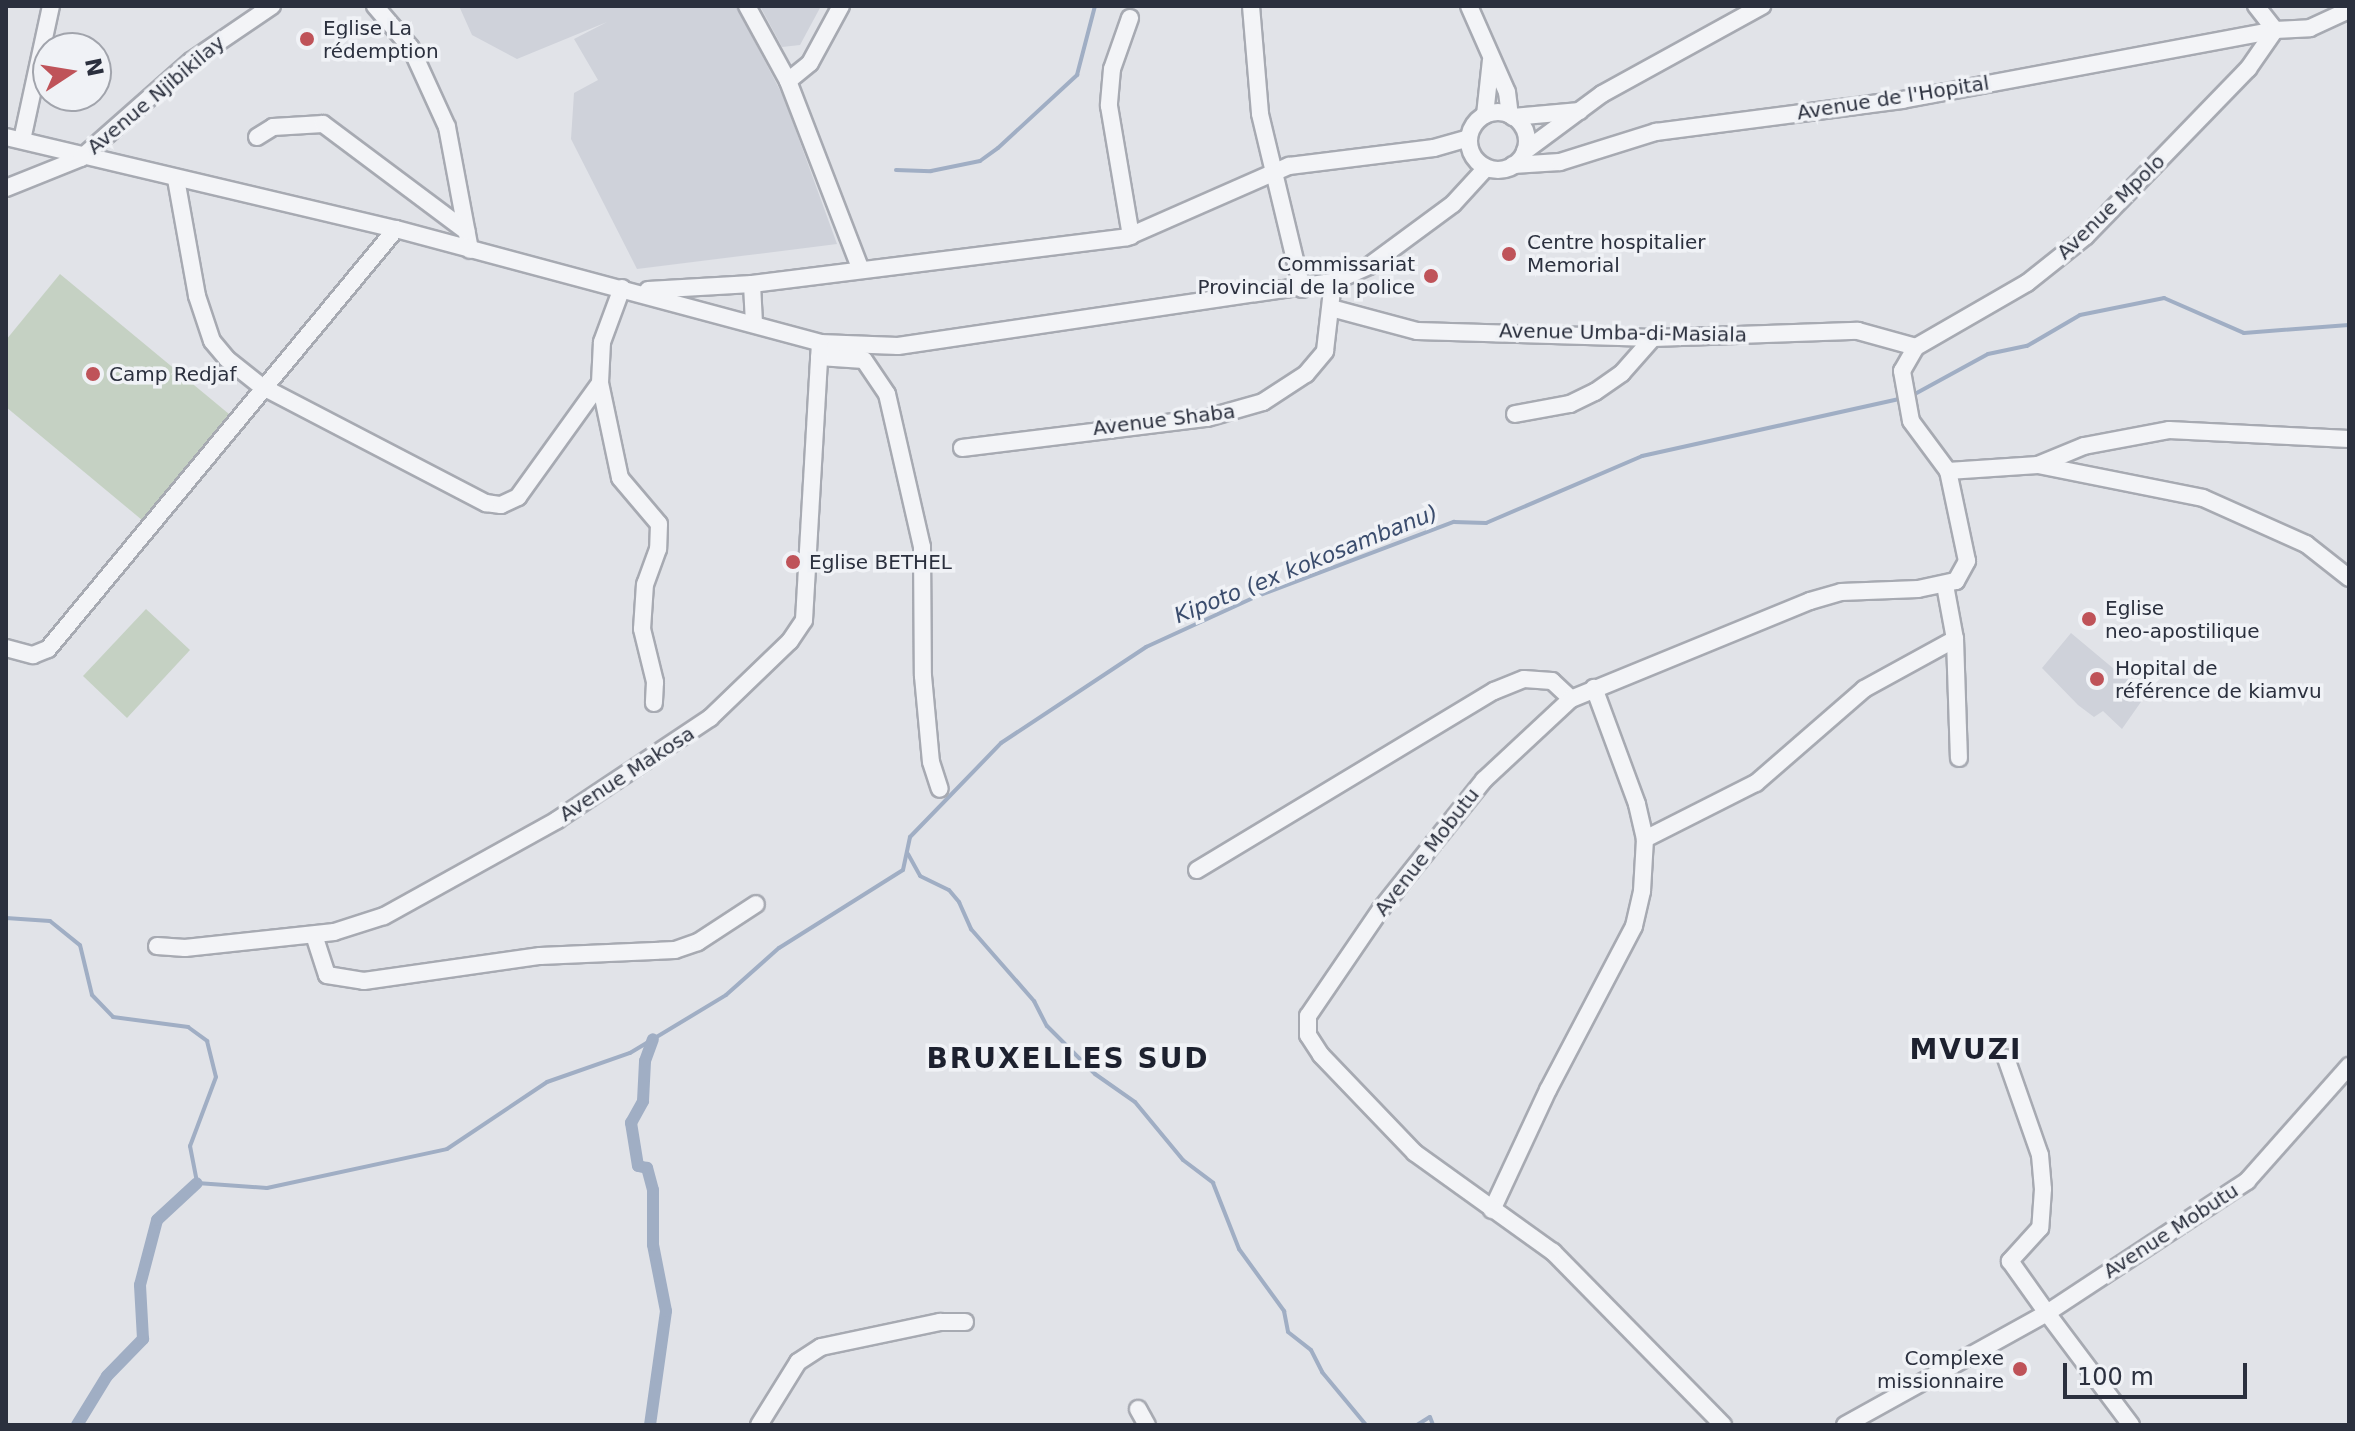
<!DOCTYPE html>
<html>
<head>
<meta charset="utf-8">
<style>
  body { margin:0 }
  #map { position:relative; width:2355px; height:1431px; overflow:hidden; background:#e1e3e8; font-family:"DejaVu Sans",sans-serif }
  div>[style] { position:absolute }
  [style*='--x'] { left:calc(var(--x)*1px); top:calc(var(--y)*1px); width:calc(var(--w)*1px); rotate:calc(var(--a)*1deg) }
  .built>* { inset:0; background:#cfd2da }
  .green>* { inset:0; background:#c5d1c3 }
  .stream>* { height:4px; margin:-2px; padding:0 2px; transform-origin:2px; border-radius:2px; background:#a0aec4 }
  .canal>* { height:12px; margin:-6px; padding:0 6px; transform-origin:6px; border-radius:6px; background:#a0aec4 }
  .roads { filter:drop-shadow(2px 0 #a7aab2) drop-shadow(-2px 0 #a7aab2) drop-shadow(0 2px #a7aab2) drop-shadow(0 -2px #a7aab2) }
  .minor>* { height:16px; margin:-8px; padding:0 8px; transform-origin:8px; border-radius:8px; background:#f3f4f7 }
  .minor>.ring { margin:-8px; padding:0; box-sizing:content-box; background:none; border:16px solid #f3f4f7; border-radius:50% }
  .dots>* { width:22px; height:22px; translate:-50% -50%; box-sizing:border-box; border:4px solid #f0f2f6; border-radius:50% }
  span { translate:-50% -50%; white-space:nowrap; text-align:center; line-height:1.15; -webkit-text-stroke:7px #f0f2f6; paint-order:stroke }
  .poi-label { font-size:20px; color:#2b303e }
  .left { translate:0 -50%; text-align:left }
  .right { translate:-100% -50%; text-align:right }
  .street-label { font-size:20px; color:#2b303e }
  .water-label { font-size:22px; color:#3a4c6d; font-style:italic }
  .district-label { font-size:28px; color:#1d212f; font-weight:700; letter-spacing:2px }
  .frame { position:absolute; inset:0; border:8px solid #2b303e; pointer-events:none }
  .north { position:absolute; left:32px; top:32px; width:80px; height:80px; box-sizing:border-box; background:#f0f2f6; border:2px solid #a1a4ac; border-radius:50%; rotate:78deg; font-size:22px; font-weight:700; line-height:32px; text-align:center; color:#2b303e }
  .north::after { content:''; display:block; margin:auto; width:28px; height:36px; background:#bf5359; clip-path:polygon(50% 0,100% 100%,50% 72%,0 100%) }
  .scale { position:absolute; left:2063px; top:1363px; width:184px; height:36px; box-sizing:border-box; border:4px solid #2b303e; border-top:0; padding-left:10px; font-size:24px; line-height:28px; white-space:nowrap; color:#2b303e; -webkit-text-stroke:6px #f0f2f6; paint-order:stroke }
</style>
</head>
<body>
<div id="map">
  <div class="built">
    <i style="clip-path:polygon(459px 6px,736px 6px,784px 98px,837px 244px,637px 269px,571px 139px,574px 93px,598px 80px,574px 39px,607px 22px,517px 59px,472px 35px)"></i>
    <i style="clip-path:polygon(760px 6px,821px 6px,800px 45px,782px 47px)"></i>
    <i style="clip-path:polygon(2071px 633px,2114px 669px,2124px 660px,2150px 689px,2122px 729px,2103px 711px,2094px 717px,2078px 705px,2042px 668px)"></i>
  </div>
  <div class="green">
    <i style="clip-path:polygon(60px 274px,229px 414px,142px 520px,6px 407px,6px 340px)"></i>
    <i style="clip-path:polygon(146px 609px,190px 650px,127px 718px,83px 676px)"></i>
  </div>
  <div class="stream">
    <i style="--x:896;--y:170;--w:35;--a:2"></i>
    <i style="--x:931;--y:171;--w:50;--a:-11.5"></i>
    <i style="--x:980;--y:161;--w:22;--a:-36"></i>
    <i style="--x:998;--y:148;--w:108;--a:-42.7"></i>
    <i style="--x:1077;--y:75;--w:71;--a:-75.4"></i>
    <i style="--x:1913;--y:395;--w:85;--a:-28.7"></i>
    <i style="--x:1988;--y:354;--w:40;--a:-12"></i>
    <i style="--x:2027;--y:346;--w:61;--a:-30.3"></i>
    <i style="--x:2080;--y:315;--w:86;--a:-11.4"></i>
    <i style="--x:2164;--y:298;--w:87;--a:23.6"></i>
    <i style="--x:2244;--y:333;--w:105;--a:-4.4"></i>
    <i style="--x:908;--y:854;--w:25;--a:61"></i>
    <i style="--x:920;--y:876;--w:32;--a:26"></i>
    <i style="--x:949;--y:890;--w:16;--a:50"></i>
    <i style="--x:959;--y:902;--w:30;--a:66"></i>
    <i style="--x:971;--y:929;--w:96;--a:48.8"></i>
    <i style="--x:1034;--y:1001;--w:28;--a:63"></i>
    <i style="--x:1047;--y:1026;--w:68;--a:45"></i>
    <i style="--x:1095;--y:1074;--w:49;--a:35"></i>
    <i style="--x:1135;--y:1102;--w:75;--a:50.4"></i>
    <i style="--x:1183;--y:1160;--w:38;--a:37"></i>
    <i style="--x:1213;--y:1183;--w:71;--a:68.5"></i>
    <i style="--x:1239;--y:1249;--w:77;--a:54"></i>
    <i style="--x:1284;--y:1311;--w:21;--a:79"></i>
    <i style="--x:1288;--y:1332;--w:29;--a:38"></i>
    <i style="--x:1311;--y:1350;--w:25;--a:63"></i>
    <i style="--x:1322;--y:1372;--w:69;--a:50.3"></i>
    <i style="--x:6;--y:918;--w:44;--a:3.9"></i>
    <i style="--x:50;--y:921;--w:38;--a:39"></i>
    <i style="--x:80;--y:945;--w:51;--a:76.5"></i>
    <i style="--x:92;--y:995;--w:30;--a:46"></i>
    <i style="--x:113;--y:1017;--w:76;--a:7.6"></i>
    <i style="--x:188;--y:1027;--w:24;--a:36"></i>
    <i style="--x:207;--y:1041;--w:37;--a:76"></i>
    <i style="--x:216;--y:1077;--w:74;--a:110.6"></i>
    <i style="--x:190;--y:1146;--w:38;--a:79"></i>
    <i style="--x:197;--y:1183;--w:70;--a:4.1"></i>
    <i style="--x:267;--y:1188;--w:184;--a:-12.2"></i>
    <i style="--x:447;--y:1149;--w:120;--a:-33.8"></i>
    <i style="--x:547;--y:1082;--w:88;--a:-19.3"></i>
    <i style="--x:630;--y:1053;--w:112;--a:-31.1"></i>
    <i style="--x:726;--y:995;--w:71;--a:-41.6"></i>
    <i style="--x:779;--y:948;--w:146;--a:-32.2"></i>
    <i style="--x:903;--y:870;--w:34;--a:-78"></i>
    <i style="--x:910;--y:837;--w:131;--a:-45.9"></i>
    <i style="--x:1001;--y:743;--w:174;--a:-33.5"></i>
    <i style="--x:1146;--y:647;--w:120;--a:-24.6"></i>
    <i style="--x:1255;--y:597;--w:213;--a:-20.7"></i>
    <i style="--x:1454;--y:522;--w:32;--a:2"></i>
    <i style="--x:1486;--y:523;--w:170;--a:-23.2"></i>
    <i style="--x:1642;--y:456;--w:268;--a:-12.5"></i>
    <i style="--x:1417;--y:1425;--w:15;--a:-32"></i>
    <i style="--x:1430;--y:1417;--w:9;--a:69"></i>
  </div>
  <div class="canal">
    <i style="--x:77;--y:1425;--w:57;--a:-58.5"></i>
    <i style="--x:107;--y:1376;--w:52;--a:-45.8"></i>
    <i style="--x:143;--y:1339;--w:54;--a:-93.2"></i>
    <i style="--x:140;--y:1285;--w:67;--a:-75.3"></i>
    <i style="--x:157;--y:1220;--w:54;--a:-42.8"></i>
    <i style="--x:650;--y:1425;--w:115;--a:-82"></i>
    <i style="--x:666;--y:1311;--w:67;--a:-101.1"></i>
    <i style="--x:653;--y:1245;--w:55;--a:-90"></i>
    <i style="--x:653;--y:1190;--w:23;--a:-105"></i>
    <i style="--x:647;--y:1168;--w:9;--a:-167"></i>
    <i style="--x:638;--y:1166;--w:44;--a:-99.2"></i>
    <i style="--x:631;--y:1123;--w:25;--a:-61"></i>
    <i style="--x:643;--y:1101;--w:40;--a:-87.1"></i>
    <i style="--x:645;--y:1061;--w:23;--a:-70"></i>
  </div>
  <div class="roads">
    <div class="minor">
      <i style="--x:375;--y:6;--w:55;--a:49.4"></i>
      <i style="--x:411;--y:48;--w:87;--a:65.5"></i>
      <i style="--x:447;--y:127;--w:125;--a:79.4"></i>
      <i style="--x:747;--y:6;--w:85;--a:61.3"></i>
      <i style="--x:788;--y:81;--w:200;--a:68.9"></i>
      <i style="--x:1251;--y:6;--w:108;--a:85.2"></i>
      <i style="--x:1260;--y:114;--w:180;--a:76.5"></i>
      <i style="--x:1469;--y:6;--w:94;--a:66.2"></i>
      <i style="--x:1507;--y:92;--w:23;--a:83"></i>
      <i style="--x:1130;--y:18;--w:54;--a:109.4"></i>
      <i style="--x:1112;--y:69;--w:37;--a:95"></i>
      <i style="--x:1109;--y:106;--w:132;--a:80.4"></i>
      <i style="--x:788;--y:81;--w:28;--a:-39"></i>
      <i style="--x:810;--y:63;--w:65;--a:-61.5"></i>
      <i class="ring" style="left:1469px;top:112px;width:42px;height:42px"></i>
      <i style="--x:1485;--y:115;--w:55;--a:-83.8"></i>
      <i style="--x:1513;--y:117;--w:67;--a:-5.1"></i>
      <i style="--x:6;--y:137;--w:401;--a:13.3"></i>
      <i style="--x:396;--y:229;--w:439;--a:15"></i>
      <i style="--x:820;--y:343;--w:78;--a:2.2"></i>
      <i style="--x:898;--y:346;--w:440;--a:-8.4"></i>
      <i style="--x:1333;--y:282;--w:39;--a:-24"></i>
      <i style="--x:1369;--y:266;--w:104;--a:-36.4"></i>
      <i style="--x:1453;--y:204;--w:49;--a:-47.5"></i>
      <i style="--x:257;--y:137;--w:19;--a:-32"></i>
      <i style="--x:273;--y:127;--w:50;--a:-3.4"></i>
      <i style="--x:323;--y:124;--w:179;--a:36.8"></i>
      <i style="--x:22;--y:140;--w:137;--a:-77.8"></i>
      <i style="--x:1525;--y:151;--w:96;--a:-36.5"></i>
      <i style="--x:1602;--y:94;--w:183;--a:-28.8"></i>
      <i style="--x:1513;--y:165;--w:47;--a:-3.7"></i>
      <i style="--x:1560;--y:162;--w:101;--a:-17.4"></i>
      <i style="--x:1656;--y:132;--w:248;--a:-7.4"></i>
      <i style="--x:1902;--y:100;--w:380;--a:-10.6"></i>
      <i style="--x:2275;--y:30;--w:31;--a:-128"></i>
      <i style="--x:176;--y:179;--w:119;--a:79.8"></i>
      <i style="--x:197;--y:296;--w:47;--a:71.6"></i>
      <i style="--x:212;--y:341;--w:23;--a:50"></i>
      <i style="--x:227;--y:359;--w:43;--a:38.5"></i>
      <i style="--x:261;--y:386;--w:254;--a:27.5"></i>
      <i style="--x:486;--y:503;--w:15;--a:8"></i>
      <i style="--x:501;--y:505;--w:19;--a:-25"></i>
      <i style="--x:518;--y:497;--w:140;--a:-54.3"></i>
      <i style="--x:6;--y:188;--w:81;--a:-21.8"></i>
      <i style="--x:81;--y:158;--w:147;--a:-41.4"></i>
      <i style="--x:191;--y:61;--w:98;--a:-34.2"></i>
      <i style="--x:752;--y:284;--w:40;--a:87.1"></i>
      <i style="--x:622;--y:288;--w:58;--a:110.3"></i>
      <i style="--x:602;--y:342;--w:41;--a:92.8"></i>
      <i style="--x:600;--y:383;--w:97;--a:78.1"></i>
      <i style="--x:620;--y:478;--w:60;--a:49.7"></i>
      <i style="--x:659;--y:524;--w:25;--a:92"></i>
      <i style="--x:658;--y:549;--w:37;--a:110"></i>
      <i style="--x:645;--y:584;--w:45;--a:93.8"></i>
      <i style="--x:642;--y:629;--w:55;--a:76.2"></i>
      <i style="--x:655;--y:682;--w:21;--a:93"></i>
      <i style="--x:648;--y:290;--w:104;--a:-3.3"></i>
      <i style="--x:752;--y:284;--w:378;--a:-7.1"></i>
      <i style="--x:1127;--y:237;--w:177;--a:-23.7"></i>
      <i style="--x:1289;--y:166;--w:146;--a:-7.1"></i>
      <i style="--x:1434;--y:148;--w:36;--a:-16"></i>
      <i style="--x:1331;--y:308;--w:89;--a:15"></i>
      <i style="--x:1417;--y:331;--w:236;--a:1.7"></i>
      <i style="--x:1653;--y:338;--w:205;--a:-2"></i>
      <i style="--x:1858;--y:331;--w:60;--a:15.4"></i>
      <i style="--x:819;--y:357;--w:45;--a:3.8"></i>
      <i style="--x:864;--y:360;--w:41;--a:55.9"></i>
      <i style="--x:887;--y:394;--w:157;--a:77.1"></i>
      <i style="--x:922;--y:547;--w:129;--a:89.6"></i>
      <i style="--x:923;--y:676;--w:86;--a:84.7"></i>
      <i style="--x:931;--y:762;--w:28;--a:72"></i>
      <i style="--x:1515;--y:414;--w:56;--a:-10.3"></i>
      <i style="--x:1570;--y:404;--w:28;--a:-26"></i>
      <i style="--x:1595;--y:392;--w:33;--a:-35"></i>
      <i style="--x:1622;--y:373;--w:47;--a:-48.5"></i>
      <i style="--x:962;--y:448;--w:247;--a:-7"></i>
      <i style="--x:1207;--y:418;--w:58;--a:-15.9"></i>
      <i style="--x:1263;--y:402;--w:51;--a:-33.1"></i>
      <i style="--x:1306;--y:374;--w:30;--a:-50"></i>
      <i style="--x:1325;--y:351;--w:69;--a:-83.4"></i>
      <i style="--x:2038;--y:465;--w:50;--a:-22.4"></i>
      <i style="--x:2084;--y:446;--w:86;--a:-10.7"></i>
      <i style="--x:2169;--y:430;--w:180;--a:2.9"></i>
      <i style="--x:1948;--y:471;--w:90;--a:-3.8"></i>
      <i style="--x:2038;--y:465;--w:168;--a:11.3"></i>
      <i style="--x:2203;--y:498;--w:113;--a:24.1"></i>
      <i style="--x:2306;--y:544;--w:55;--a:38.3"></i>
      <i style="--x:1955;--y:639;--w:119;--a:88.1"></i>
      <i style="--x:6;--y:648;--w:28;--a:15"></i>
      <i style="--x:33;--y:655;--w:16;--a:-22"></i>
      <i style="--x:48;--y:649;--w:545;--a:-50.36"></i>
      <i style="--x:1645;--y:839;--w:124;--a:-26.8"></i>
      <i style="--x:1756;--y:783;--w:143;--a:-41"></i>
      <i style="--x:1864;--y:689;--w:104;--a:-28.8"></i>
      <i style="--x:1955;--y:639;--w:55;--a:-100.5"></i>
      <i style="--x:1197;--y:870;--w:347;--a:-31.1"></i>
      <i style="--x:1494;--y:691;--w:32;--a:-22"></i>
      <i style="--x:1524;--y:679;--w:28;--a:4"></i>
      <i style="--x:1552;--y:681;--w:26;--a:43"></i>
      <i style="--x:314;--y:935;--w:42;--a:72"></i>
      <i style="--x:327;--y:975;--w:37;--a:9"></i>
      <i style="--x:364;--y:981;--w:178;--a:-8.1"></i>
      <i style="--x:540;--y:956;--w:135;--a:-2.5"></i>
      <i style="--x:675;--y:950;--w:24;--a:-19"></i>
      <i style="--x:698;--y:942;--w:69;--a:-33.2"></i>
      <i style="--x:157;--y:946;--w:28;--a:4"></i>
      <i style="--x:185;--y:948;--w:150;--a:-6.1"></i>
      <i style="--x:334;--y:932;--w:52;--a:-17.7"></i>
      <i style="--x:384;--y:916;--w:198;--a:-29"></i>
      <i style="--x:557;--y:820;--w:184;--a:-33.7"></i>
      <i style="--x:710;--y:718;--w:111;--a:-43.9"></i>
      <i style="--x:790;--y:641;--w:25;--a:-56"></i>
      <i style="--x:804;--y:620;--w:277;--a:-86.7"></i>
      <i style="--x:2006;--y:1058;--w:103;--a:70.7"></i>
      <i style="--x:2040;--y:1155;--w:34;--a:85"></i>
      <i style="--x:2043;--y:1189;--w:39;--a:94"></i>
      <i style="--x:2040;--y:1228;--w:45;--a:132.3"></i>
      <i style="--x:2010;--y:1261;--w:64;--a:54.6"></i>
      <i style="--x:2047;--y:1313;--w:240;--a:-33.4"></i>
      <i style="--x:2247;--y:1181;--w:154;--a:-48.4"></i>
      <i style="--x:1492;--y:1210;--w:132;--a:-65"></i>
      <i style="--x:1548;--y:1090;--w:185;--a:-62.3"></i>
      <i style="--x:1634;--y:926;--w:36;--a:-77"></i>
      <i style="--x:1642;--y:891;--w:52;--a:-86.7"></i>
      <i style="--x:1645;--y:839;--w:36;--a:-103"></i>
      <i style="--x:1637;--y:804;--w:124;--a:-110.3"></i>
      <i style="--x:1138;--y:1409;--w:18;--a:61"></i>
      <i style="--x:759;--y:1425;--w:74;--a:-58.2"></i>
      <i style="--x:798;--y:1362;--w:27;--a:-33"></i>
      <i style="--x:821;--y:1347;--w:122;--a:-11.9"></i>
      <i style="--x:940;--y:1322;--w:25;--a:0"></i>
      <i style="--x:1723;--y:1425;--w:243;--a:-134.5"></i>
      <i style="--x:1553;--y:1252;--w:170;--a:-144.3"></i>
      <i style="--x:1415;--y:1153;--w:136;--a:-133.8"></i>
      <i style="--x:1321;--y:1055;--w:24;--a:-123"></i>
      <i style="--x:1308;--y:1035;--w:19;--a:-90"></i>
      <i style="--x:1308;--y:1016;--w:130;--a:-55.7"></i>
      <i style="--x:1381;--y:909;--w:165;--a:-51.4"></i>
      <i style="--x:1484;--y:780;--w:119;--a:-43"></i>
      <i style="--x:1571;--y:699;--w:258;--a:-22.3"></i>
      <i style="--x:1810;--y:601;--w:32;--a:-16"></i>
      <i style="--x:1841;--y:592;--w:77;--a:-2.2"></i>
      <i style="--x:1918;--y:589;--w:39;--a:-12"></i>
      <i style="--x:1956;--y:581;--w:23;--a:-61"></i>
      <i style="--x:1967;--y:561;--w:92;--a:-101.9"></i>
      <i style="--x:1948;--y:471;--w:62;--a:-126.5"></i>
      <i style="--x:1911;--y:421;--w:51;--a:-100.2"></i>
      <i style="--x:1902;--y:371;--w:28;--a:-60"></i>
      <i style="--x:1916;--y:347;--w:128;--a:-30"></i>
      <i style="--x:2027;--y:283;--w:75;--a:-38.5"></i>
      <i style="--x:2086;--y:236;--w:233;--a:-45.9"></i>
      <i style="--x:2248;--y:69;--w:47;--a:-55.3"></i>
      <i style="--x:2275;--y:30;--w:35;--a:-3"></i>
      <i style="--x:2310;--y:28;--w:43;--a:-24.8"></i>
      <i style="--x:1845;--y:1425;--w:231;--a:-29"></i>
      <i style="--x:2047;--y:1313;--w:140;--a:53.1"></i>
    </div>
  </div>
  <div class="dots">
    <i style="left:307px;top:39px;background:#bf5359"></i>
    <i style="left:1509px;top:254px;background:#bf5359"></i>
    <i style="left:1431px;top:276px;background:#bf5359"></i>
    <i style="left:93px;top:374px;background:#bf5359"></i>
    <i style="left:793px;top:562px;background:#bf5359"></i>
    <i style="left:2089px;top:619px;background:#bf5359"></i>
    <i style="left:2097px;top:679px;background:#bf5359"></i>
    <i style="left:2020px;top:1369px;background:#bf5359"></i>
  </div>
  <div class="poi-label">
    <span class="left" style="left:323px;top:40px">Eglise La<br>rédemption</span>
    <span class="left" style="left:1527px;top:254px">Centre hospitalier<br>Memorial</span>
    <span class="right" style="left:1415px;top:276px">Commissariat<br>Provincial de la police</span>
    <span class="left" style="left:109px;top:374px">Camp Redjaf</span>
    <span class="left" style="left:809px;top:562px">Eglise BETHEL</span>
    <span class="left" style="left:2105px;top:620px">Eglise<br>neo-apostilique</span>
    <span class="left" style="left:2115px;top:680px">Hopital de<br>référence de kiamvu</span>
    <span class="right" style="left:2004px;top:1370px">Complexe<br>missionnaire</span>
  </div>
  <div class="street-label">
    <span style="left:156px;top:95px;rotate:-40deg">Avenue Njibikilay</span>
    <span style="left:1893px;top:98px;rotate:-9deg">Avenue de l'Hopital</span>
    <span style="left:2111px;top:207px;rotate:-44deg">Avenue Mpolo</span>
    <span style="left:1623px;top:333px;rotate:1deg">Avenue Umba-di-Masiala</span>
    <span style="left:1164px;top:420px;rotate:-7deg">Avenue Shaba</span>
    <span style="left:627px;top:774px;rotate:-33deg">Avenue Makosa</span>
    <span style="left:1427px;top:852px;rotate:-52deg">Avenue Mobutu</span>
    <span style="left:2171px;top:1231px;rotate:-33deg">Avenue Mobutu</span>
  </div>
  <div class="water-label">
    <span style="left:1306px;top:564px;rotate:-22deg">Kipoto (ex kokosambanu)</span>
  </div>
  <div class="district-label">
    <span style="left:1966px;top:1050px">MVUZI</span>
    <span style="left:1068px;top:1059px">BRUXELLES SUD</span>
  </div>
  <div class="frame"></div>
  <div class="north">N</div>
  <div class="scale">100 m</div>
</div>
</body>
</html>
